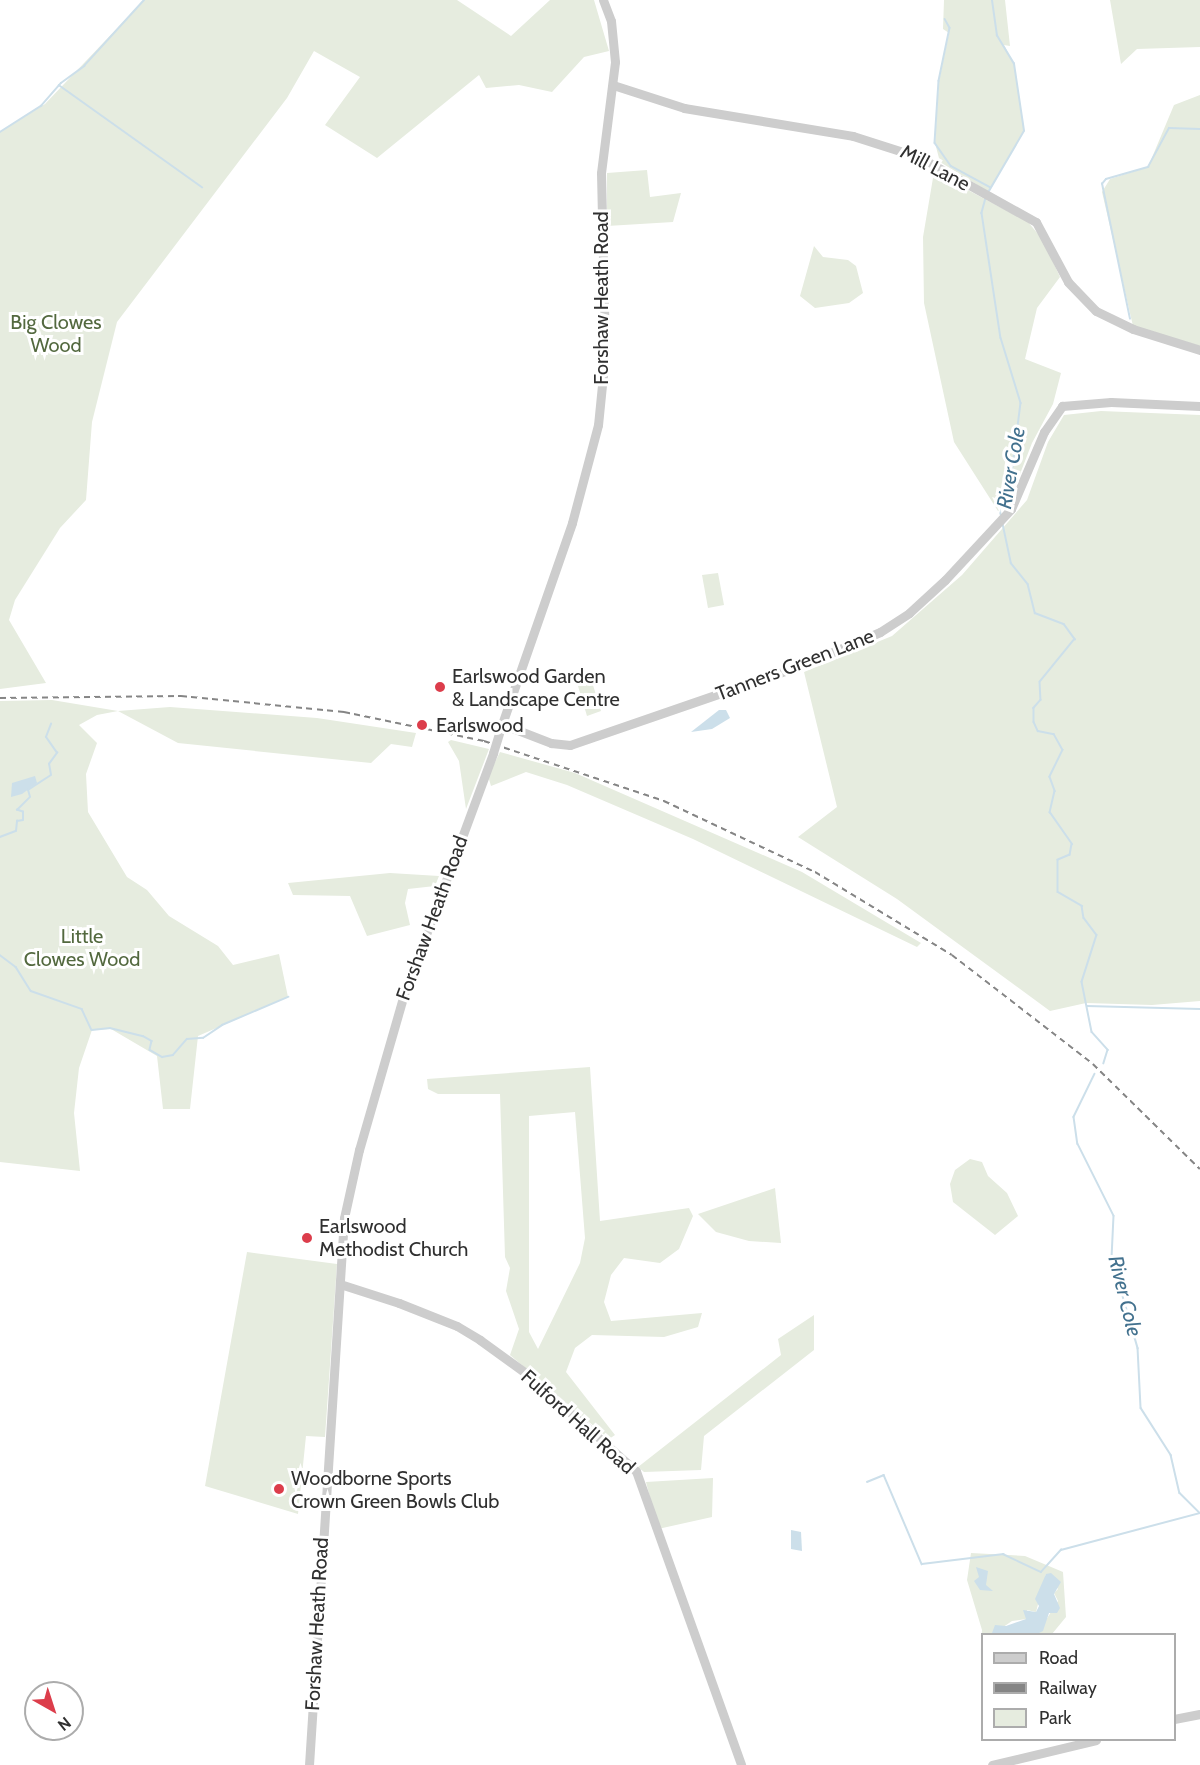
<!DOCTYPE html>
<html>
<head>
<meta charset="utf-8">
<style>
  body { margin:0 }
  #map { position:relative; width:1200px; height:1765px; overflow:hidden; background:#fff; font-family:Cabin,sans-serif }
  div>[style] { position:absolute }
  [style*='--x'] { left:calc(var(--x)*1px); top:calc(var(--y)*1px); width:calc(var(--w)*1px); rotate:calc(var(--a)*1deg) }
  .green>* { inset:0; background:#e6ecdf }
  .water>* { inset:0; background:#ccdfea }
  .stream>* { height:1.5px; margin:-0.75px; padding:0 0.75px; transform-origin:0.75px; border-radius:0.75px; background:#ccdfea }
  .minor>* { height:9px; margin:-4.5px; padding:0 4.5px; transform-origin:4.5px; border-radius:4.5px; background:#cdcdcd }
  .rail>* { height:1.5px; margin-top:-0.75px; transform-origin:0; background:repeating-linear-gradient(90deg,#858585 0 6px,transparent 0 10.5px) }
  .minor-bridge>* { height:9px; margin:-4.5px; padding:0 4.5px; transform-origin:4.5px; border-radius:4.5px; background:#cdcdcd }
  .dots>* { width:16px; height:16px; translate:-50% -50%; box-sizing:border-box; border:3px solid #fff; border-radius:50% }
  span { translate:-50% -50%; white-space:nowrap; text-align:center; line-height:1.15; -webkit-text-stroke:6px #fff; paint-order:stroke }
  .street-label { font-size:20px; color:#303030 }
  .park-label { font-size:20px; color:#53693f }
  .poi-label { font-size:20px; color:#303030 }
  .left { translate:0 -50%; text-align:left }
  .water-label { font-size:21px; color:#42718e; font-style:italic }
  .legend { position:absolute; left:981px; top:1633px; width:195px; height:108px; box-sizing:border-box; background:#fff; border:2px solid #acacac; margin:0; padding:8px 10px; list-style:none; font-size:18px; color:#303030 }
  .legend li { display:flex; align-items:center; gap:12px; height:30px }
  .legend b { width:30px; border:2px solid #acacac }
  .north { position:absolute; left:24px; top:1681px; width:60px; height:60px; box-sizing:border-box; background:#fff; border:2px solid #acacac; border-radius:50%; rotate:141deg; font-size:16px; font-weight:700; line-height:24px; text-align:center; color:#303030 }
  .north::after { content:''; display:block; margin:auto; width:21px; height:27px; background:#dc3d4b; clip-path:polygon(50% 0,100% 100%,50% 72%,0 100%) }
</style>
</head>
<body>
<div id="map">
  <div class="green">
    <i style="clip-path:polygon(144px 0,457px 0,511px 36px,550px 0,594px 0,609px 51px,584px 57px,552px 92px,519px 85px,486px 88px,479px 75px,377px 158px,325px 125px,360px 77px,314px 51px,287px 98px,117px 322px,92px 422px,86px 500px,60px 528px,15px 600px,9px 620px,46px 683px,0 689px,0 132px,45px 104px)"></i>
    <i style="clip-path:polygon(944px 0,1005px 0,1010px 46px,1004px 45px,1014px 64px,1024px 131px,989px 192px,940px 162px,935px 143px,939px 81px,949px 33px,943px 29px)"></i>
    <i style="clip-path:polygon(1110px 0,1200px 0,1200px 47px,1137px 49px,1121px 64px)"></i>
    <i style="clip-path:polygon(1200px 95px,1200px 346px,1133px 326px,1102px 192px,1110px 179px,1148px 167px,1174px 105px)"></i>
    <i style="clip-path:polygon(647px 170px,650px 197px,681px 193px,673px 222px,607px 226px,607px 173px)"></i>
    <i style="clip-path:polygon(934px 172px,1028px 222px,1043px 240px,1060px 277px,1037px 308px,1025px 359px,1061px 373px,1053px 404px,1032px 443px,1008px 505px,998px 511px,954px 442px,924px 303px,923px 237px)"></i>
    <i style="clip-path:polygon(814px 246px,823px 257px,848px 260px,856px 266px,863px 293px,849px 303px,815px 308px,800px 296px)"></i>
    <i style="clip-path:polygon(1101px 411px,1200px 415px,1200px 1001px,1152px 1005px,1086px 1003px,1050px 1011px,897px 899px,798px 837px,837px 807px,804px 672px,892px 636px,962px 575px,1027px 500px,1048px 442px,1064px 415px)"></i>
    <i style="clip-path:polygon(718px 573px,724px 605px,708px 608px,702px 575px)"></i>
    <i style="clip-path:polygon(592px 682px,601px 711px,587px 716px,578px 686px)"></i>
    <i style="clip-path:polygon(52px 700px,118px 711px,170px 707px,317px 718px,416px 733px,412px 747px,391px 744px,371px 763px,178px 743px,118px 711px,97px 715px,79px 725px,97px 743px,86px 774px,88px 812px,127px 877px,147px 890px,169px 916px,218px 946px,233px 965px,279px 954px,288px 997px,198px 1036px,190px 1109px,163px 1109px,157px 1056px,111px 1029px,92px 1030px,79px 1068px,74px 1113px,80px 1171px,0 1162px,0 701px)"></i>
    <i style="clip-path:polygon(451px 740px,489px 749px,466px 809px,459px 761px,448px 742px)"></i>
    <i style="clip-path:polygon(500px 752px,575px 773px,802px 872px,921px 943px,917px 947px,693px 839px,567px 785px,526px 772px,491px 786px,488px 776px)"></i>
    <i style="clip-path:polygon(390px 873px,439px 876px,435px 886px,408px 889px,405px 903px,410px 925px,367px 936px,350px 896px,293px 895px,288px 883px)"></i>
    <i style="clip-path:polygon(evenodd,590px 1067px,600px 1221px,689px 1208px,693px 1216px,679px 1249px,660px 1263px,624px 1258px,611px 1275px,604px 1302px,611px 1321px,702px 1313px,698px 1327px,664px 1337px,592px 1335px,575px 1348px,566px 1372px,615px 1435px,609px 1439px,510px 1355px,519px 1329px,506px 1291px,510px 1268px,505px 1257px,500px 1094px,438px 1094px,428px 1089px,427px 1079px,590px 1067px,575px 1112px,585px 1238px,580px 1263px,538px 1349px,529px 1332px,529px 1116px,575px 1112px)"></i>
    <i style="clip-path:polygon(970px 1159px,982px 1162px,988px 1176px,1007px 1193px,1018px 1216px,995px 1235px,953px 1202px,950px 1184px,955px 1170px)"></i>
    <i style="clip-path:polygon(775px 1188px,781px 1243px,749px 1241px,716px 1232px,698px 1214px)"></i>
    <i style="clip-path:polygon(247px 1252px,337px 1264px,325px 1437px,306px 1436px,298px 1514px,205px 1486px)"></i>
    <i style="clip-path:polygon(814px 1315px,814px 1350px,704px 1436px,701px 1470px,644px 1472px,638px 1467px,781px 1355px,778px 1339px)"></i>
    <i style="clip-path:polygon(713px 1478px,712px 1517px,658px 1529px,646px 1482px)"></i>
    <i style="clip-path:polygon(971px 1553px,1025px 1556px,1063px 1572px,1066px 1617px,1052px 1634px,1037px 1634px,1058px 1601px,1054px 1593px,1058px 1589px,1046px 1574px,1036px 1612px,1027px 1610px,1026px 1619px,1012px 1621px,996px 1632px,1008px 1634px,982px 1634px,980px 1665px,982px 1630px,967px 1580px)"></i>
  </div>
  <div class="water">
    <i style="clip-path:polygon(719px 710px,726px 710px,730px 718px,712px 729px,691px 732px)"></i>
    <i style="clip-path:polygon(35px 776px,37px 783px,22px 794px,11px 797px,12px 783px)"></i>
    <i style="clip-path:polygon(791px 1530px,801px 1532px,802px 1551px,791px 1549px)"></i>
    <i style="clip-path:polygon(976px 1567px,988px 1571px,986px 1585px,993px 1591px,980px 1590px,974px 1581px,979px 1577px)"></i>
    <i style="clip-path:polygon(1051px 1573px,1061px 1582px,1054px 1594px,1060px 1608px,1057px 1613px,1049px 1613px,1043px 1631px,1037px 1634px,992px 1633px,995px 1625px,1006px 1626px,1026px 1619px,1023px 1610px,1036px 1612px,1039px 1606px,1035px 1599px,1046px 1574px)"></i>
  </div>
  <div class="stream">
    <i style="--x:945;--y:19;--w:10;--a:61"></i>
    <i style="--x:950;--y:28;--w:54;--a:101.7"></i>
    <i style="--x:939;--y:81;--w:62;--a:93.7"></i>
    <i style="--x:935;--y:143;--w:28;--a:55"></i>
    <i style="--x:951;--y:166;--w:44;--a:28.3"></i>
    <i style="--x:59;--y:85;--w:176;--a:35.5"></i>
    <i style="--x:0;--y:132;--w:49;--a:-32.4"></i>
    <i style="--x:41;--y:106;--w:30;--a:-49"></i>
    <i style="--x:61;--y:83;--w:29;--a:-36"></i>
    <i style="--x:84;--y:66;--w:89;--a:-47.7"></i>
    <i style="--x:989;--y:191;--w:69;--a:-59.7"></i>
    <i style="--x:1024;--y:131;--w:68;--a:-98.5"></i>
    <i style="--x:1014;--y:64;--w:33;--a:-121"></i>
    <i style="--x:997;--y:36;--w:36;--a:-98"></i>
    <i style="--x:986;--y:198;--w:16;--a:105"></i>
    <i style="--x:982;--y:213;--w:126;--a:81.4"></i>
    <i style="--x:1001;--y:338;--w:68;--a:72.9"></i>
    <i style="--x:1021;--y:403;--w:96;--a:97.2"></i>
    <i style="--x:1009;--y:498;--w:13;--a:132"></i>
    <i style="--x:1000;--y:508;--w:6;--a:81"></i>
    <i style="--x:1130;--y:319;--w:138;--a:-101.7"></i>
    <i style="--x:1102;--y:184;--w:6;--a:-51"></i>
    <i style="--x:1106;--y:179;--w:44;--a:-15.9"></i>
    <i style="--x:1148;--y:167;--w:44;--a:-61.7"></i>
    <i style="--x:1169;--y:128;--w:31;--a:2"></i>
    <i style="--x:1003;--y:524;--w:40;--a:78"></i>
    <i style="--x:1011;--y:563;--w:27;--a:51"></i>
    <i style="--x:1028;--y:584;--w:30;--a:76"></i>
    <i style="--x:1035;--y:613;--w:31;--a:21"></i>
    <i style="--x:1064;--y:624;--w:19;--a:54"></i>
    <i style="--x:1075;--y:639;--w:55;--a:129.1"></i>
    <i style="--x:1040;--y:682;--w:18;--a:87"></i>
    <i style="--x:1041;--y:700;--w:11;--a:131"></i>
    <i style="--x:1034;--y:708;--w:14;--a:90"></i>
    <i style="--x:1034;--y:722;--w:10;--a:66"></i>
    <i style="--x:1038;--y:731;--w:16;--a:11"></i>
    <i style="--x:1054;--y:734;--w:18;--a:61"></i>
    <i style="--x:1063;--y:750;--w:30;--a:116"></i>
    <i style="--x:1050;--y:777;--w:15;--a:70"></i>
    <i style="--x:1055;--y:791;--w:22;--a:103"></i>
    <i style="--x:1050;--y:812;--w:39;--a:55"></i>
    <i style="--x:1072;--y:844;--w:11;--a:100"></i>
    <i style="--x:1070;--y:855;--w:13;--a:157"></i>
    <i style="--x:1058;--y:860;--w:32;--a:90"></i>
    <i style="--x:1058;--y:892;--w:28;--a:30"></i>
    <i style="--x:1082;--y:906;--w:12;--a:81"></i>
    <i style="--x:1084;--y:918;--w:21;--a:53"></i>
    <i style="--x:1097;--y:935;--w:49;--a:107.7"></i>
    <i style="--x:1082;--y:982;--w:51;--a:78.7"></i>
    <i style="--x:1092;--y:1032;--w:24;--a:48"></i>
    <i style="--x:1108;--y:1050;--w:14;--a:107"></i>
    <i style="--x:0;--y:837;--w:17;--a:-21"></i>
    <i style="--x:16;--y:831;--w:10;--a:-84"></i>
    <i style="--x:17;--y:821;--w:6;--a:-9"></i>
    <i style="--x:23;--y:820;--w:8;--a:-90"></i>
    <i style="--x:23;--y:812;--w:6;--a:-162"></i>
    <i style="--x:17;--y:810;--w:18;--a:-45"></i>
    <i style="--x:30;--y:797;--w:7;--a:-106"></i>
    <i style="--x:28;--y:790;--w:27;--a:-33"></i>
    <i style="--x:51;--y:775;--w:11;--a:-100"></i>
    <i style="--x:49;--y:764;--w:14;--a:-54"></i>
    <i style="--x:57;--y:753;--w:19;--a:-125"></i>
    <i style="--x:46;--y:737;--w:14;--a:-69"></i>
    <i style="--x:0;--y:955;--w:20;--a:37"></i>
    <i style="--x:16;--y:967;--w:28;--a:58"></i>
    <i style="--x:31;--y:991;--w:54;--a:19.4"></i>
    <i style="--x:82;--y:1009;--w:23;--a:65"></i>
    <i style="--x:92;--y:1030;--w:18;--a:-6"></i>
    <i style="--x:110;--y:1028;--w:34;--a:14"></i>
    <i style="--x:143;--y:1036;--w:10;--a:29"></i>
    <i style="--x:152;--y:1041;--w:9;--a:103"></i>
    <i style="--x:150;--y:1050;--w:14;--a:30"></i>
    <i style="--x:162;--y:1057;--w:11;--a:-10"></i>
    <i style="--x:173;--y:1055;--w:21;--a:-49"></i>
    <i style="--x:187;--y:1039;--w:16;--a:-4"></i>
    <i style="--x:203;--y:1038;--w:23;--a:-34"></i>
    <i style="--x:222;--y:1025;--w:72;--a:-23"></i>
    <i style="--x:1087;--y:1006;--w:113;--a:1.5"></i>
    <i style="--x:1095;--y:1074;--w:48;--a:116"></i>
    <i style="--x:1074;--y:1117;--w:27;--a:82"></i>
    <i style="--x:1078;--y:1144;--w:80;--a:63.4"></i>
    <i style="--x:1114;--y:1216;--w:42;--a:92.7"></i>
    <i style="--x:1112;--y:1258;--w:94;--a:73.9"></i>
    <i style="--x:1138;--y:1348;--w:60;--a:87.1"></i>
    <i style="--x:1141;--y:1408;--w:56;--a:57.4"></i>
    <i style="--x:1171;--y:1455;--w:39;--a:77"></i>
    <i style="--x:1180;--y:1493;--w:28;--a:45"></i>
    <i style="--x:867;--y:1482;--w:18;--a:-22"></i>
    <i style="--x:884;--y:1475;--w:97;--a:66.9"></i>
    <i style="--x:922;--y:1564;--w:82;--a:-7"></i>
    <i style="--x:1003;--y:1554;--w:42;--a:25.3"></i>
    <i style="--x:1041;--y:1572;--w:30;--a:-48"></i>
    <i style="--x:1061;--y:1550;--w:144;--a:-14.9"></i>
  </div>
  <div class="minor">
    <i style="--x:603;--y:0;--w:22;--a:69"></i>
    <i style="--x:611;--y:21;--w:41;--a:84.4"></i>
    <i style="--x:615;--y:62;--w:112;--a:97.2"></i>
    <i style="--x:601;--y:173;--w:182;--a:88.7"></i>
    <i style="--x:605;--y:355;--w:70;--a:95.7"></i>
    <i style="--x:598;--y:425;--w:101;--a:104.9"></i>
    <i style="--x:572;--y:523;--w:213;--a:109.2"></i>
    <i style="--x:502;--y:724;--w:53;--a:21.2"></i>
    <i style="--x:551;--y:743;--w:19;--a:6"></i>
    <i style="--x:570;--y:745;--w:243;--a:-19"></i>
    <i style="--x:800;--y:666;--w:87;--a:-23"></i>
    <i style="--x:880;--y:632;--w:35;--a:-33"></i>
    <i style="--x:909;--y:613;--w:49;--a:-42.5"></i>
    <i style="--x:945;--y:580;--w:97;--a:-47.1"></i>
    <i style="--x:1011;--y:509;--w:84;--a:-66.8"></i>
    <i style="--x:1044;--y:432;--w:32;--a:-55"></i>
    <i style="--x:1062;--y:406;--w:49;--a:-4.7"></i>
    <i style="--x:1111;--y:402;--w:89;--a:2.6"></i>
    <i style="--x:613;--y:85;--w:75;--a:17.9"></i>
    <i style="--x:684;--y:108;--w:171;--a:9.4"></i>
    <i style="--x:853;--y:136;--w:69;--a:17.7"></i>
    <i style="--x:919;--y:157;--w:134;--a:29.1"></i>
    <i style="--x:1036;--y:222;--w:68;--a:61.9"></i>
    <i style="--x:1068;--y:282;--w:40;--a:46"></i>
    <i style="--x:1096;--y:311;--w:41;--a:25.9"></i>
    <i style="--x:1133;--y:329;--w:70;--a:17.4"></i>
    <i style="--x:340;--y:1284;--w:62;--a:17.9"></i>
    <i style="--x:399;--y:1303;--w:62;--a:21.6"></i>
    <i style="--x:457;--y:1326;--w:27;--a:31"></i>
    <i style="--x:480;--y:1340;--w:58;--a:35.9"></i>
    <i style="--x:527;--y:1374;--w:146;--a:41.7"></i>
    <i style="--x:636;--y:1471;--w:312;--a:70.3"></i>
    <i style="--x:1174;--y:1719;--w:26;--a:-11"></i>
    <i style="--x:309;--y:1765;--w:548;--a:-86.34"></i>
    <i style="--x:344;--y:1218;--w:70;--a:-77.6"></i>
    <i style="--x:359;--y:1150;--w:162;--a:-73.9"></i>
    <i style="--x:404;--y:994;--w:257;--a:-69.7"></i>
    <i style="--x:992;--y:1765;--w:107;--a:-13.5"></i>
  </div>
  <div class="rail">
    <i style="--x:0;--y:698;--w:181;--a:-0.6"></i>
    <i style="--x:181;--y:696;--w:164;--a:5.6"></i>
    <i style="--x:344;--y:712;--w:143;--a:11.7"></i>
    <i style="--x:484;--y:741;--w:190;--a:18.4"></i>
    <i style="--x:664;--y:801;--w:167;--a:25.2"></i>
    <i style="--x:815;--y:872;--w:160;--a:31.2"></i>
    <i style="--x:952;--y:955;--w:178;--a:37.7"></i>
    <i style="--x:1093;--y:1064;--w:150;--a:44.5"></i>
  </div>
  <div class="minor-bridge">
    <i style="--x:493;--y:753;--w:30;--a:-73"></i>
  </div>
  <div class="dots">
    <i style="left:440px;top:687px;background:#dc3d4b"></i>
    <i style="left:422px;top:725px;background:#dc3d4b"></i>
    <i style="left:307px;top:1238px;background:#dc3d4b"></i>
    <i style="left:279px;top:1489px;background:#dc3d4b"></i>
  </div>
  <div class="street-label">
    <span style="left:935px;top:168px;rotate:28deg">Mill Lane</span>
    <span style="left:601px;top:298px;rotate:-90deg">Forshaw Heath Road</span>
    <span style="left:795px;top:665px;rotate:-21deg">Tanners Green Lane</span>
    <span style="left:432px;top:918px;rotate:-70deg">Forshaw Heath Road</span>
    <span style="left:578px;top:1422px;rotate:42deg">Fulford Hall Road</span>
    <span style="left:317px;top:1624px;rotate:-87deg">Forshaw Heath Road</span>
  </div>
  <div class="park-label">
    <span style="left:56px;top:334px">Big Clowes<br>Wood</span>
    <span style="left:82px;top:948px">Little<br>Clowes Wood</span>
  </div>
  <div class="poi-label">
    <span class="left" style="left:452px;top:688px">Earlswood Garden<br>&amp; Landscape Centre</span>
    <span class="left" style="left:436px;top:725px">Earlswood</span>
    <span class="left" style="left:319px;top:1238px">Earlswood<br>Methodist Church</span>
    <span class="left" style="left:291px;top:1490px">Woodborne Sports<br>Crown Green Bowls Club</span>
  </div>
  <div class="water-label">
    <span style="left:1011px;top:468px;rotate:-80deg">River Cole</span>
    <span style="left:1125px;top:1296px;rotate:76deg">River Cole</span>
  </div>
  <ul class="legend">
  <li><b style="height:8px;background:#cdcdcd"></b>Road</li>
  <li><b style="height:8px;background:#858585"></b>Railway</li>
  <li><b style="height:16px;background:#e6ecdf"></b>Park</li>
  </ul>
  <div class="north">N</div>
</div>
</body>
</html>
